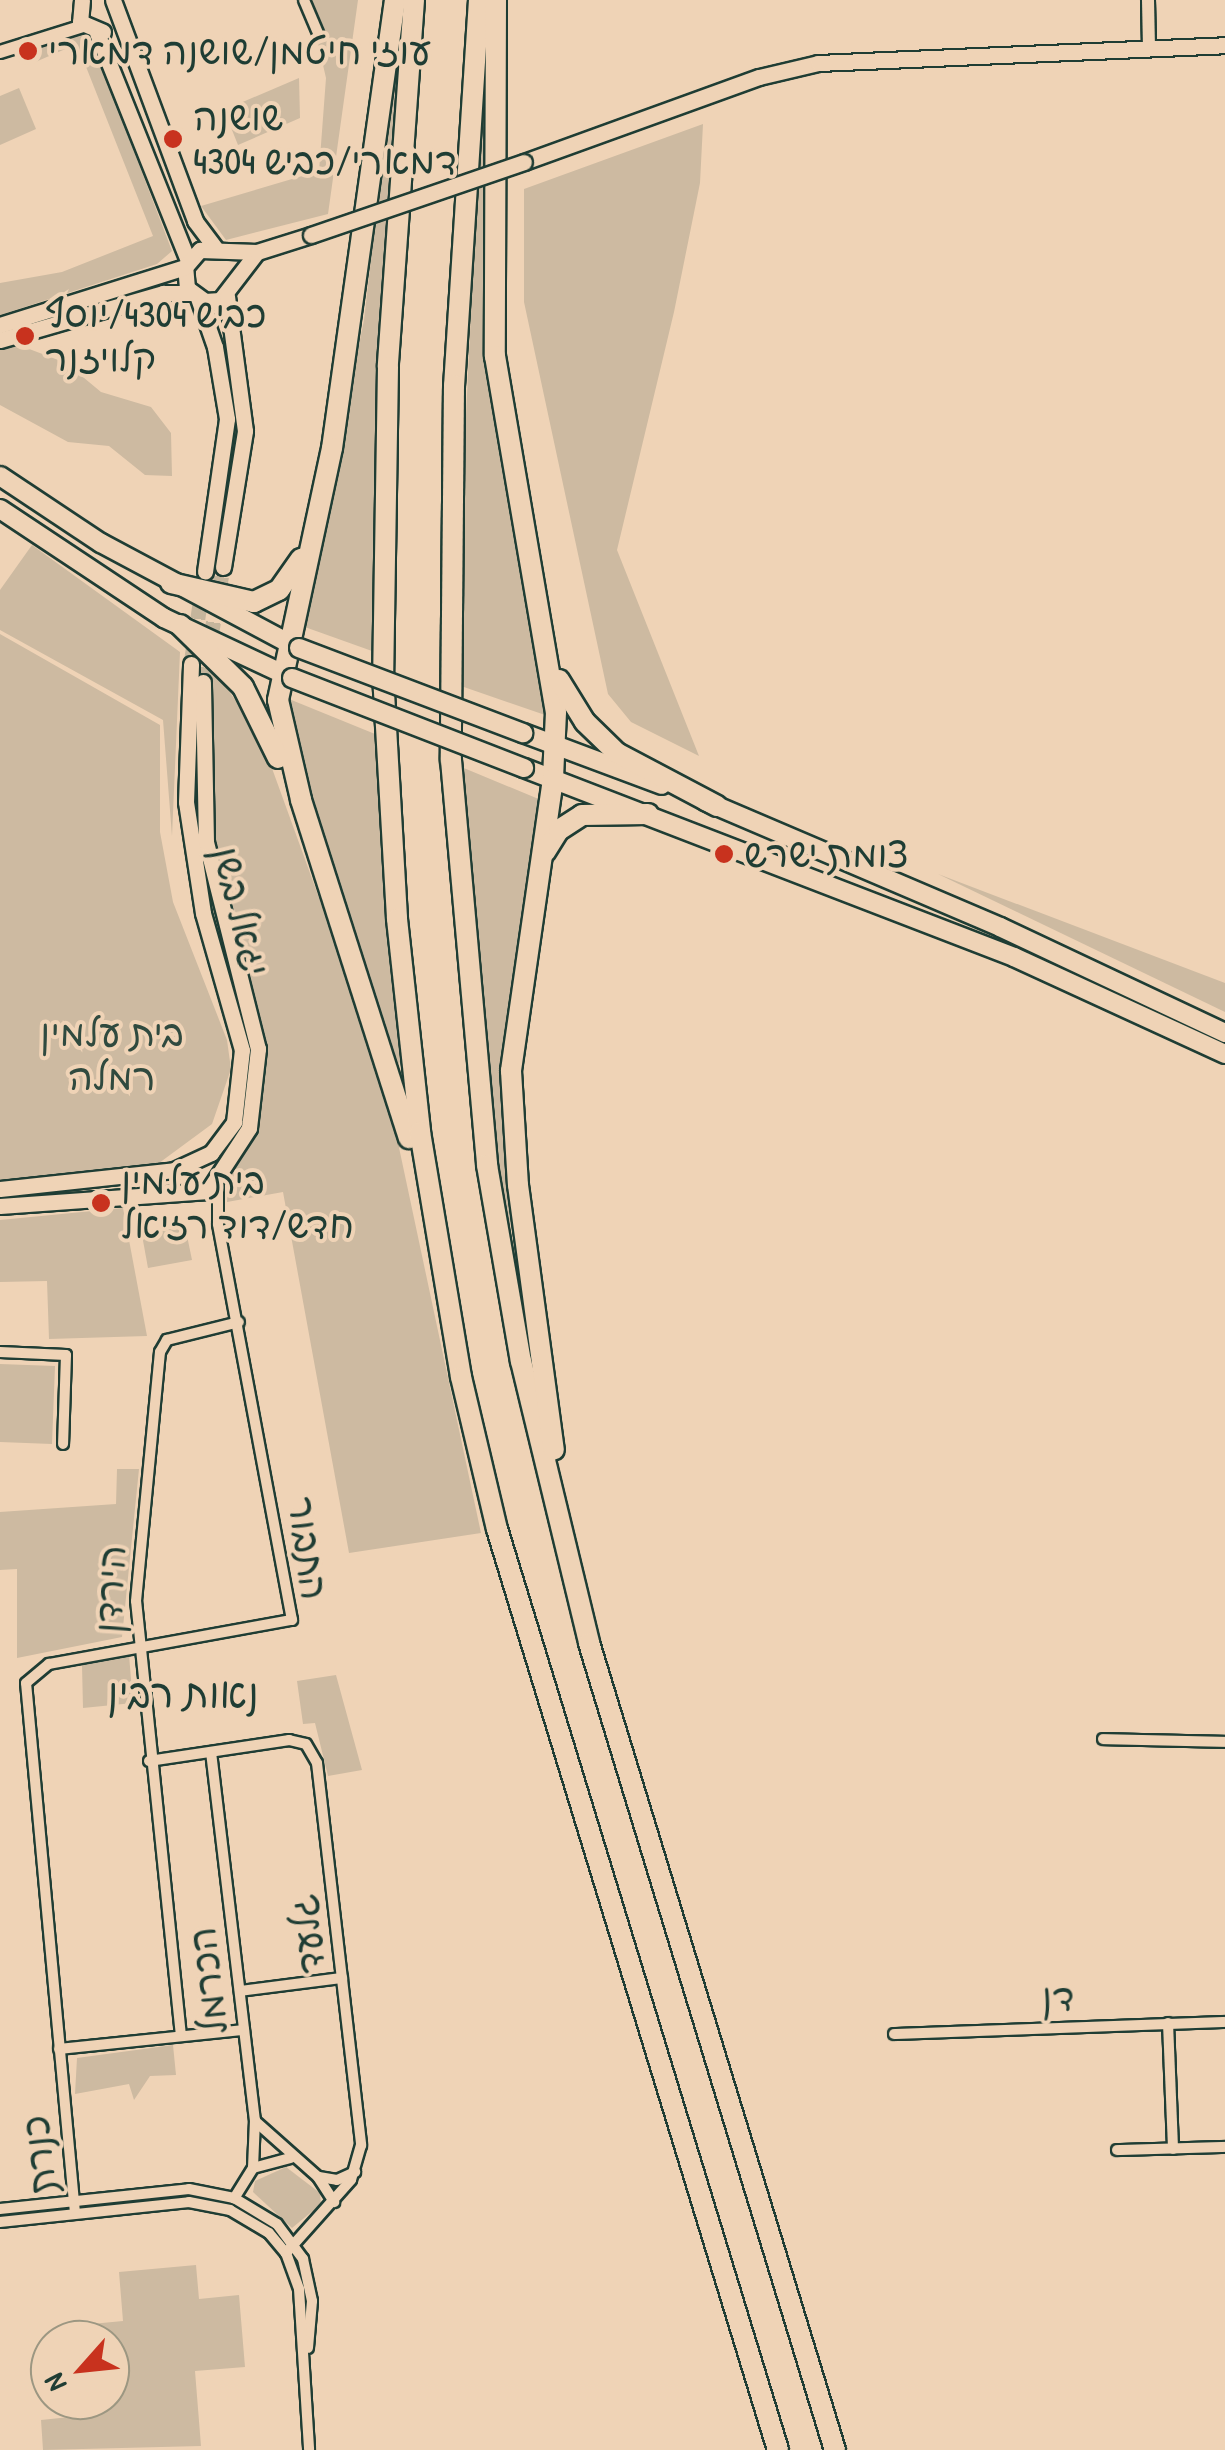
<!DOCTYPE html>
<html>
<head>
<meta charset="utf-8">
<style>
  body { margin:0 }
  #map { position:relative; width:1225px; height:2450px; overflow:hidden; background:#efd3b6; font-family:"Patrick Hand","Playpen Sans Hebrew",sans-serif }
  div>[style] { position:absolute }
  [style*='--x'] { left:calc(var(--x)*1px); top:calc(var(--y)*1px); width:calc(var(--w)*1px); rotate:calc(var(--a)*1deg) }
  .green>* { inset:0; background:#cdbaa1 }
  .secondary-tunnel>* { height:15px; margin-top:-7.5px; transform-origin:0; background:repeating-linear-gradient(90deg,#c5b59c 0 15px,transparent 0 23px) }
  .roads { filter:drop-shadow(2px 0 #1f3d34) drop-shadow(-2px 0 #1f3d34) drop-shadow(0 2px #1f3d34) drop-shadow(0 -2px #1f3d34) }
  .minor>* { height:10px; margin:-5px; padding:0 5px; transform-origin:5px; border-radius:5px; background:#efd3b6 }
  .tertiary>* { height:12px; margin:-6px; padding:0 6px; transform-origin:6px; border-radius:6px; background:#efd3b6 }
  .secondary>* { height:15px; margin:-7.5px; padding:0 7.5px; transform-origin:7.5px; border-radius:7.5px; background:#efd3b6 }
  .trunk>* { height:18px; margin:-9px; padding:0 9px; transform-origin:9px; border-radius:9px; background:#efd3b6 }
  .motorway>* { height:20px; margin:-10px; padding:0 10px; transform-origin:10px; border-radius:10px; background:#efd3b6 }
  .bridges { filter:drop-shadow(2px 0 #1f3d34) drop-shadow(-2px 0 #1f3d34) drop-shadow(0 2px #1f3d34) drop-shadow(0 -2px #1f3d34) }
  .secondary-bridge>* { height:15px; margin:-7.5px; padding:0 7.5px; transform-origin:7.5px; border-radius:7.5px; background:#efd3b6 }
  .trunk-bridge>* { height:18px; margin:-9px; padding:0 9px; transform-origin:9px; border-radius:9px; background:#efd3b6 }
  .dots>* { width:28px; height:28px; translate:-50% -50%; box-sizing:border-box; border:5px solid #efd3b6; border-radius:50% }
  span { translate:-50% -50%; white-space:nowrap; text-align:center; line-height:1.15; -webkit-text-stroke:8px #efd3b6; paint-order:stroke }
  .poi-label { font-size:38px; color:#1f3d34 }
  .left { translate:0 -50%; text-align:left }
  .street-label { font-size:38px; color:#1f3d34 }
  .park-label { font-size:38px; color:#304a3f }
  .neighbourhood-label { font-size:40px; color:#1f3d34 }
  .north { position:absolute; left:30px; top:2320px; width:100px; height:100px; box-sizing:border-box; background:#efd3b6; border:2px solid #9c9782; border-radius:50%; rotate:243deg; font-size:28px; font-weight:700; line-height:40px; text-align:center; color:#1f3d34 }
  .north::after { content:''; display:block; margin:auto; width:35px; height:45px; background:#c8321e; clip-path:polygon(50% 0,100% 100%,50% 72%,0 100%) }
</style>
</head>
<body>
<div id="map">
  <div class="green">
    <i style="clip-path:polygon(308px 0,358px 0,328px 214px,226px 240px,201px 206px,319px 171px,326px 78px)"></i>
    <i style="clip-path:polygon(88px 31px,172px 251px,157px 264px,0 315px,0 283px,62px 272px,153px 236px,77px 44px,33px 63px,28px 50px)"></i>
    <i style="clip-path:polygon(394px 60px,403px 63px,376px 375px,372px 651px,302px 626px,364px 320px)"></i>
    <i style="clip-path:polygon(299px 78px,300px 118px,238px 145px,224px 110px)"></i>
    <i style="clip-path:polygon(19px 88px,36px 129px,0 145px,0 96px)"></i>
    <i style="clip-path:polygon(703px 124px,700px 183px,674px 312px,617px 550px,699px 756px,631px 722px,608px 694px,524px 302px,524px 189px)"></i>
    <i style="clip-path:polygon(480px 125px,486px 129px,486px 247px,548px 716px,461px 686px,465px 436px)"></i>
    <i style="clip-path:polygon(28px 341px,24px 347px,66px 363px,101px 392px,151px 407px,171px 433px,172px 476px,145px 475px,109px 446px,68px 442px,0 405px,0 350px)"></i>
    <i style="clip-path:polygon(32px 545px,180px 652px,172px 836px,163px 720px,0 630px,0 590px)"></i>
    <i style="clip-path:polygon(0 634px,160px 725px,160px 832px,173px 902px,227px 1040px,231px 1069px,212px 1124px,155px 1166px,0 1182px)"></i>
    <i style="clip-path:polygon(212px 666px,261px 738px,384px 1077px,481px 1533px,349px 1553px,283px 1192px,227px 1202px,229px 1168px,261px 1103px,264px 1048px,210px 830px)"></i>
    <i style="clip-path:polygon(289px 699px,375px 734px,405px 1057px,396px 1066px,294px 744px)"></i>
    <i style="clip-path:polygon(459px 766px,541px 800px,504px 1033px,516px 1226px,504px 1225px)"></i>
    <i style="clip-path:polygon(938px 874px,1225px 983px,1225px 1012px)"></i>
    <i style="clip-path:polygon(123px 1208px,147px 1336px,49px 1339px,47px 1281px,0 1282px,0 1220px)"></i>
    <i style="clip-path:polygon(185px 1226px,192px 1260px,148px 1268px,142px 1235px)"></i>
    <i style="clip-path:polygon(0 1364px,55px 1366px,52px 1444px,0 1442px)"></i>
    <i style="clip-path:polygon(117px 1469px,139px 1469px,122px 1637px,17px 1658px,17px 1569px,0 1570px,0 1512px,116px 1504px)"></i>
    <i style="clip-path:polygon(129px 1655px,133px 1703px,83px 1708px,82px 1665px)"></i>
    <i style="clip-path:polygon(336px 1675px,362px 1770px,328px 1776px,315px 1723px,303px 1724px,297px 1681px)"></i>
    <i style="clip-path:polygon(173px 2045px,176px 2075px,150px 2076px,134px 2100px,129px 2084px,75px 2094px,77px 2058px)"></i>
    <i style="clip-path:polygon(286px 2167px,320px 2193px,321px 2204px,292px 2228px,253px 2192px,255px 2181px)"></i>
    <i style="clip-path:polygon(196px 2265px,199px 2299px,239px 2295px,245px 2367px,195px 2371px,201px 2446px,43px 2450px,41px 2420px,89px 2415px,88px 2400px,110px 2400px,110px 2340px,83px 2340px,81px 2325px,123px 2321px,119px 2272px)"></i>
  </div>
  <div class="secondary-tunnel">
    <i style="--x:191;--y:664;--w:75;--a:-81.5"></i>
    <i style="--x:203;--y:682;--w:117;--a:-80.1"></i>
  </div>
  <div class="roads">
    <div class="minor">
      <i style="--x:304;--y:0;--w:36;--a:67"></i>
      <i style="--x:0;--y:1352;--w:66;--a:2.6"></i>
      <i style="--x:66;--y:1355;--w:89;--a:91.9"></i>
      <i style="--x:1103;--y:1739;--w:122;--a:1.4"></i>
      <i style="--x:211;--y:1752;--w:371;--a:83.2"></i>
      <i style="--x:255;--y:2120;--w:48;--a:92.4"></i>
      <i style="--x:253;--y:2168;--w:36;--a:122"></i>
      <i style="--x:149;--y:1761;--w:142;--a:-8.5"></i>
      <i style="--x:289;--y:1740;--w:17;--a:13"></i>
      <i style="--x:306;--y:1744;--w:22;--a:60"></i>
      <i style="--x:317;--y:1763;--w:385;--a:83.4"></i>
      <i style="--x:361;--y:2145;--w:36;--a:106"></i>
      <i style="--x:351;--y:2180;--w:98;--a:131.7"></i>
      <i style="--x:240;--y:1991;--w:103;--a:-7.3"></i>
      <i style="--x:1168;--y:2023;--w:126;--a:87.7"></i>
      <i style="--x:894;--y:2034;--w:331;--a:-2.1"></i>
      <i style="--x:181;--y:2036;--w:437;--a:-95.9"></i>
      <i style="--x:136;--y:1601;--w:250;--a:-84.5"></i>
      <i style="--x:160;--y:1352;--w:14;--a:-60"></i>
      <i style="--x:167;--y:1340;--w:74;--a:-14"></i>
      <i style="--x:59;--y:2049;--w:186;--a:-5.9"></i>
      <i style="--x:255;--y:2121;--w:84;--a:41.6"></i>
      <i style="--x:318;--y:2177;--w:30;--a:57"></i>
      <i style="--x:1117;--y:2150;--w:108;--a:-1.6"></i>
      <i style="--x:253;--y:2168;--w:39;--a:-15"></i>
      <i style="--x:319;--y:2177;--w:18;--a:9"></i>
      <i style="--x:337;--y:2180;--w:20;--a:-24"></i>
      <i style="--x:0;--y:2209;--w:190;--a:-6"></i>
      <i style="--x:189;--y:2189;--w:46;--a:11.3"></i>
      <i style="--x:234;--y:2198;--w:50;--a:31.2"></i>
      <i style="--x:277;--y:2224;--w:44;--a:53.4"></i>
      <i style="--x:303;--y:2259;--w:43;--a:77.9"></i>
      <i style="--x:312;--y:2301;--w:47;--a:94.9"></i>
      <i style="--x:75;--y:2213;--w:532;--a:-95.28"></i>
      <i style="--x:26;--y:1683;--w:30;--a:-40"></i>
      <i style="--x:49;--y:1664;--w:247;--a:-10.3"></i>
      <i style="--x:292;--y:1620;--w:403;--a:-100.6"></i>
      <i style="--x:218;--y:1224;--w:41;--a:-90"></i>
      <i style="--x:0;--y:2222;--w:190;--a:-6"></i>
      <i style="--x:189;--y:2202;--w:42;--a:11"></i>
      <i style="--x:230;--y:2210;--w:45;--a:30.5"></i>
      <i style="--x:269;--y:2233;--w:26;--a:50"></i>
      <i style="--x:286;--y:2253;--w:38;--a:70"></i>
      <i style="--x:299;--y:2289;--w:161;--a:86.4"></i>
    </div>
    <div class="tertiary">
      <i style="--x:1148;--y:0;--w:49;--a:88.8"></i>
      <i style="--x:0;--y:52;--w:87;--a:-17.4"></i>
    </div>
    <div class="secondary">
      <i style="--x:82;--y:0;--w:22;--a:95"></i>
      <i style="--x:80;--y:22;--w:25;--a:23"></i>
      <i style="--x:113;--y:0;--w:236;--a:69.6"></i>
      <i style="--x:195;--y:221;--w:35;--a:53"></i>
      <i style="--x:97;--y:33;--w:245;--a:68.2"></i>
      <i style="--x:524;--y:162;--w:250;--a:-19.9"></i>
      <i style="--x:759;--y:77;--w:61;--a:-13.3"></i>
      <i style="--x:818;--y:63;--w:407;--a:-2.5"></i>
      <i style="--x:257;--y:252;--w:61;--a:127.6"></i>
      <i style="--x:220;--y:300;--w:15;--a:176"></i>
      <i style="--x:205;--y:301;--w:22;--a:-144"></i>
      <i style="--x:187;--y:288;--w:21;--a:-95"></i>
      <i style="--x:185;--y:267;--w:23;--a:-49"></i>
      <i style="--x:200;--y:250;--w:57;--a:2"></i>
      <i style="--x:257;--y:252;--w:57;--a:-17.5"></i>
      <i style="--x:198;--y:298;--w:52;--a:70.9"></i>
      <i style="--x:215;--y:347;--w:73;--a:80.5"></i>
      <i style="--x:227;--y:419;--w:154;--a:98.2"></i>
      <i style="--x:0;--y:325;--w:194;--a:-17.4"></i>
      <i style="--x:0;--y:340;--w:170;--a:-16.1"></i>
      <i style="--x:163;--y:293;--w:28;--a:0"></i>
      <i style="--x:223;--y:567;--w:138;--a:-80.8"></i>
      <i style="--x:245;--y:431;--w:136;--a:-97.6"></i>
      <i style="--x:0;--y:1189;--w:175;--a:-6.2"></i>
      <i style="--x:174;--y:1170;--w:41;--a:-24.7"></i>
      <i style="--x:211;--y:1153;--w:39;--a:-53"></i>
      <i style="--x:234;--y:1122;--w:72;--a:-83.7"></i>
      <i style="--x:242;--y:1050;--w:142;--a:-105.9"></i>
      <i style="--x:203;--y:913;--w:112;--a:-98.7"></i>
      <i style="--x:186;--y:802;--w:138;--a:-87.9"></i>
      <i style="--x:0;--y:1206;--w:209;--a:-4.1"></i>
      <i style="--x:208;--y:1191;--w:75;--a:-56.9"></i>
      <i style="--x:249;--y:1128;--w:80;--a:-83.5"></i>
      <i style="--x:258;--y:1049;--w:213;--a:-104.1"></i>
      <i style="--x:206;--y:842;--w:160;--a:-91.1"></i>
    </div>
    <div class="trunk">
      <i style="--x:0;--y:476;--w:121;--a:33.6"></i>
      <i style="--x:101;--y:543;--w:223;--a:28.1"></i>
      <i style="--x:0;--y:509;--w:197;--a:33.6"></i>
      <i style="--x:164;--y:618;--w:141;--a:25.1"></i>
      <i style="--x:523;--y:733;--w:148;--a:20.5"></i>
      <i style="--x:524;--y:768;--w:525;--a:21.09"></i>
      <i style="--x:1014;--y:957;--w:232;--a:24.7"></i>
      <i style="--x:705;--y:801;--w:321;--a:23.1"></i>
      <i style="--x:1000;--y:927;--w:249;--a:25.2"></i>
    </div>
    <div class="motorway">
      <i style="--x:395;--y:0;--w:452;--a:98"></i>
      <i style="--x:332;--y:448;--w:258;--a:102.1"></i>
      <i style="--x:278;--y:700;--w:103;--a:77"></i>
      <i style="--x:301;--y:800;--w:355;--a:72.3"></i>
      <i style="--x:414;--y:0;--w:368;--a:94.1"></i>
      <i style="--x:388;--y:367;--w:308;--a:90.9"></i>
      <i style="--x:383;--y:675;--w:244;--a:86.7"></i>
      <i style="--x:397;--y:919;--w:214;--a:83.8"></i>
      <i style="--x:420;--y:1132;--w:248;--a:80.5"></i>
      <i style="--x:461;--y:1377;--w:156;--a:76.7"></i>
      <i style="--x:497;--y:1529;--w:963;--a:73.03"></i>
      <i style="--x:479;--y:0;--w:386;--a:93.7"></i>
      <i style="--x:454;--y:385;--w:375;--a:90.5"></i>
      <i style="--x:451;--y:760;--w:407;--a:84.9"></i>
      <i style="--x:487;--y:1165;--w:199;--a:80.2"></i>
      <i style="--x:521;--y:1361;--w:290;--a:76.4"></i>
      <i style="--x:589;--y:1643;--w:844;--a:73.05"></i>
      <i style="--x:496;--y:0;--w:356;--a:90.2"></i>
      <i style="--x:495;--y:356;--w:361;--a:80.3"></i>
      <i style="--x:556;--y:712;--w:67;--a:92.6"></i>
      <i style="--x:553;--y:779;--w:295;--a:98.2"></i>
      <i style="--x:511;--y:1071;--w:114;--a:86.5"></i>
      <i style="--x:518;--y:1185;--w:267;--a:82.3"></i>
      <i style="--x:171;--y:583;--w:85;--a:12.9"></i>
      <i style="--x:254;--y:602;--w:28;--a:-26"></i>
      <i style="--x:279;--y:590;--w:38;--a:-55"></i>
      <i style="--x:180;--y:625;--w:88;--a:44.5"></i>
      <i style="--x:243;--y:687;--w:79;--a:63.8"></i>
      <i style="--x:559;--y:680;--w:49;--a:58.2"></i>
      <i style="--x:585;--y:722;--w:45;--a:44.1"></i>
      <i style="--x:617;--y:753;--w:113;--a:27.9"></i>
      <i style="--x:545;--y:852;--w:26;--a:-58"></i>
      <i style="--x:559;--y:830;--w:27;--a:-33"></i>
      <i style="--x:582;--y:815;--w:66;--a:-0.9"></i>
    </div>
  </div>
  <div class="bridges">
    <div class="secondary-bridge">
      <i style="--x:311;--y:235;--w:225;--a:-18.9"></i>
    </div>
    <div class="trunk-bridge">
      <i style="--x:299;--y:648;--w:240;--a:20.8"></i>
      <i style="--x:292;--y:678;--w:249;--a:21.2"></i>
    </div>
  </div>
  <div class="dots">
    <i style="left:28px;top:51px;background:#c8321e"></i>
    <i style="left:173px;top:139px;background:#c8321e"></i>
    <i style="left:25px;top:336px;background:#c8321e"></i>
    <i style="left:724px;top:854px;background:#c8321e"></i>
    <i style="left:101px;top:1203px;background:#c8321e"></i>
  </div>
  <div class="poi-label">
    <span class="left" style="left:48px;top:51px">עוזי חיטמן/שושנה דמארי</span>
    <span class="left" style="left:193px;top:139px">שושנה<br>דמארי/כביש 4304</span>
    <span class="left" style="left:45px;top:336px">כביש 4304/יוסף<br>קלויזנר</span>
    <span class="left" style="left:744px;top:854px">צומת ישרש</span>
    <span class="left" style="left:121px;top:1203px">בית עלמין<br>חדש/דוד רזיאל</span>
  </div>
  <div class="street-label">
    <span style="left:241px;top:911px;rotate:76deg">יגאל בשן</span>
    <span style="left:308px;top:1548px;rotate:82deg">התבור</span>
    <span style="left:110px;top:1589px;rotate:-87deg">הירדן</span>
    <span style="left:307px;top:1934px;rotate:-96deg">גלעד</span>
    <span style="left:208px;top:1981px;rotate:-97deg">הכרמל</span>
    <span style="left:1058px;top:1997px;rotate:-2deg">דן</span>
    <span style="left:39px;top:2155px;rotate:-96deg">כנרת</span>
  </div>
  <div class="park-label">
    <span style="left:112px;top:1055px">בית עלמין<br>רמלה</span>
  </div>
  <div class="neighbourhood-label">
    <span style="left:183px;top:1692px">נאות רבין</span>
  </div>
  <div class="north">N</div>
</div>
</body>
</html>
